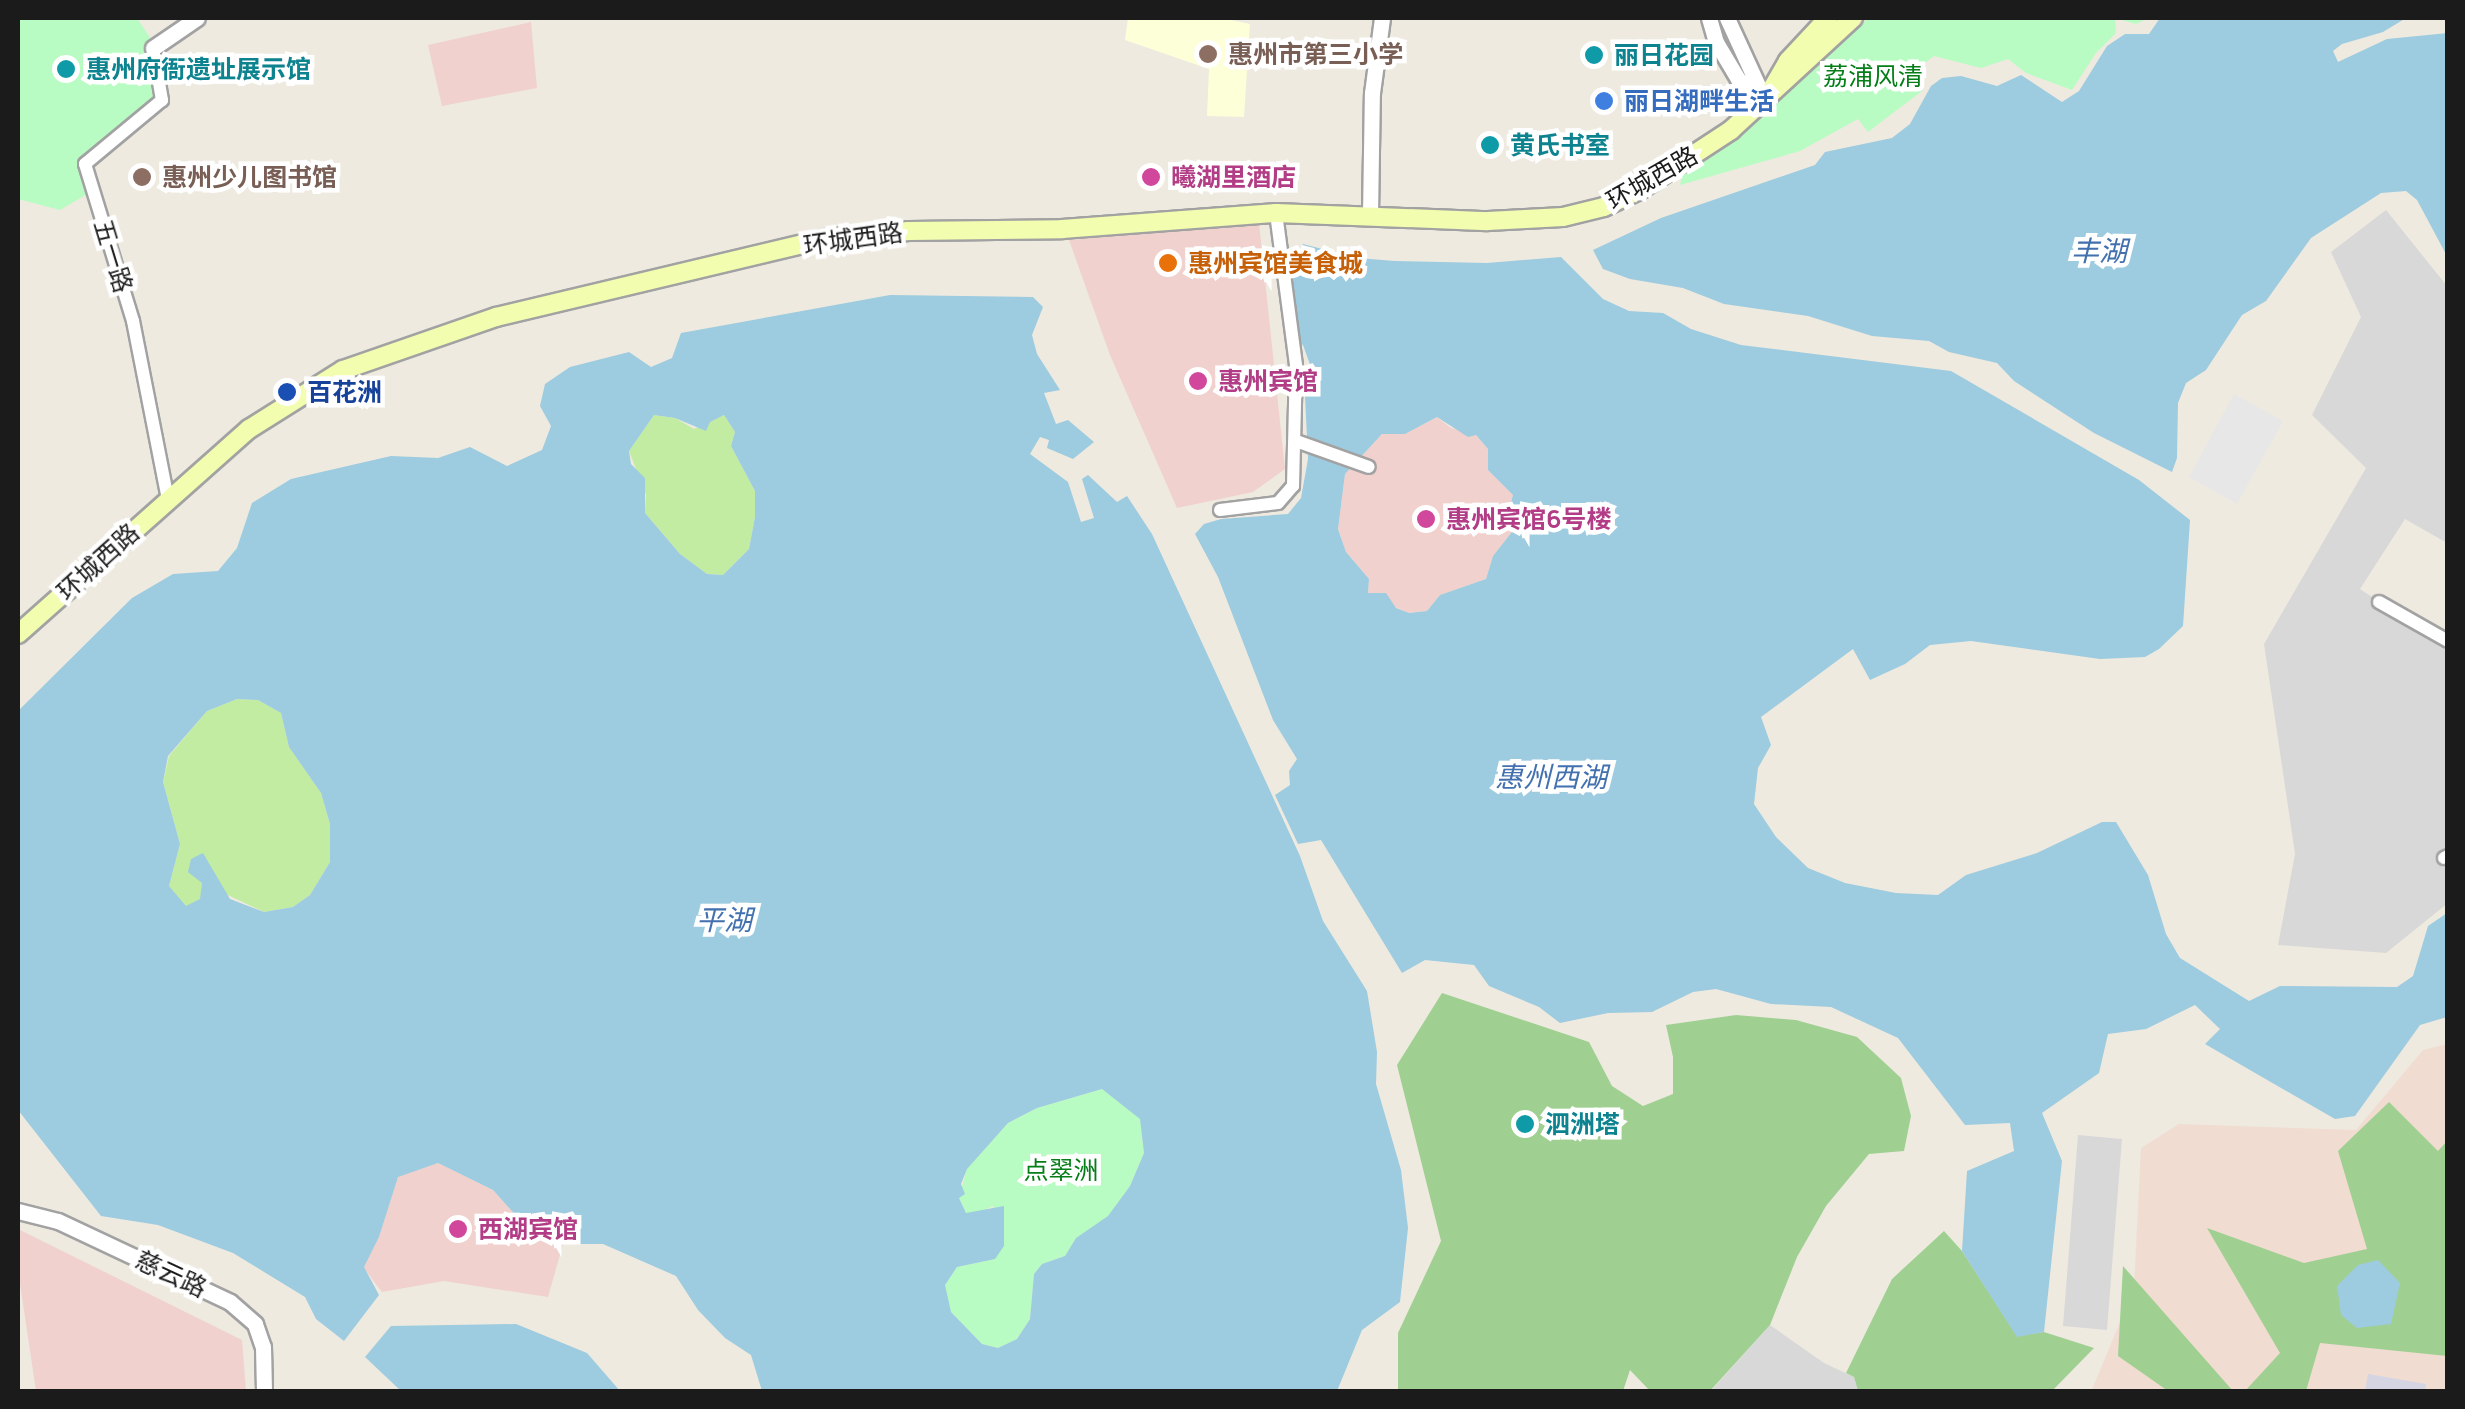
<!DOCTYPE html>
<html>
<head>
<meta charset="utf-8">
<style>
  body { margin:0 }
  #map { position:relative; width:2465px; height:1409px; overflow:hidden; background:#eeeae0; font-family:Manrope,"Noto Sans SC",sans-serif }
  div>[style] { position:absolute }
  [style*='--x'] { left:calc(var(--x)*1px); top:calc(var(--y)*1px); width:calc(var(--w)*1px); rotate:calc(var(--a)*1deg) }
  .residential>* { inset:0; background:#d9d8d8 }
  .commercial>* { inset:0; background:#f0d1cd }
  .education>* { inset:0; background:#fcffd7 }
  .military>* { inset:0; background:#f1dcd1 }
  .grass>* { inset:0; background:#c1eca2 }
  .forest>* { inset:0; background:#9fd092 }
  .park>* { inset:0; background:#b8fcc3 }
  .parking>* { inset:0; background:#e7e7e7 }
  .plaza>* { inset:0; background:#d5d4e3 }
  .water>* { inset:0; background:#9dcbdf }
  .roads { filter:drop-shadow(2px 0 #a2a2a2) drop-shadow(-2px 0 #a2a2a2) drop-shadow(0 2px #a2a2a2) drop-shadow(0 -2px #a2a2a2) }
  .minor>* { height:12px; margin:-6px; padding:0 6px; transform-origin:6px; border-radius:6px; background:#fff }
  .tertiary>* { height:15px; margin:-7.5px; padding:0 7.5px; transform-origin:7.5px; border-radius:7.5px; background:#fff }
  .secondary>* { height:18px; margin:-9px; padding:0 9px; transform-origin:9px; border-radius:9px; background:#f3fdaf }
  .dots>* { width:28px; height:28px; translate:-50% -50%; box-sizing:border-box; border:5px solid #fff; border-radius:50% }
  span { translate:-50% -50%; white-space:nowrap; text-align:center; line-height:1.15; -webkit-text-stroke:9px #fff; paint-order:stroke }
  .education-label { font-size:25px; color:#785e54; font-weight:700 }
  .left { translate:0 -50%; text-align:left }
  .culture-label { font-size:25px; color:#0d838f; font-weight:700 }
  .park-label { font-size:25px; color:#057e18 }
  .shop-label { font-size:25px; color:#366cbe; font-weight:700 }
  .hotel-label { font-size:25px; color:#b23c85; font-weight:700 }
  .street-label { font-size:25px; color:#1b1b1b }
  .food-label { font-size:25px; color:#c56008; font-weight:700 }
  .transit-label { font-size:25px; color:#164399; font-weight:700 }
  .water-label { font-size:28px; color:#4371af; font-style:italic }
  .frame { position:absolute; inset:0; border:20px solid #1b1b1b; pointer-events:none }
</style>
</head>
<body>
<div id="map">
  <div class="residential">
    <i style="clip-path:polygon(2386px 210px,2447px 286px,2447px 543px,2405px 519px,2360px 589px,2447px 647px,2448px 903px,2386px 953px,2278px 945px,2295px 854px,2264px 644px,2366px 468px,2312px 415px,2361px 317px,2331px 252px)"></i>
    <i style="clip-path:polygon(2078px 1135px,2122px 1139px,2107px 1330px,2063px 1326px)"></i>
    <i style="clip-path:polygon(1770px 1325px,1824px 1363px,1854px 1377px,1858px 1391px,1710px 1392px)"></i>
  </div>
  <div class="commercial">
    <i style="clip-path:polygon(531px 22px,537px 88px,442px 106px,428px 45px)"></i>
    <i style="clip-path:polygon(1259px 223px,1285px 469px,1253px 492px,1177px 508px,1110px 355px,1069px 240px)"></i>
    <i style="clip-path:polygon(1437px 417px,1451px 428px,1475px 434px,1488px 449px,1488px 470px,1513px 495px,1509px 510px,1515px 528px,1493px 556px,1486px 579px,1440px 595px,1427px 611px,1408px 613px,1368px 594px,1369px 579px,1346px 552px,1338px 528px,1345px 474px,1382px 434px,1405px 434px)"></i>
    <i style="clip-path:polygon(438px 1163px,493px 1190px,520px 1220px,563px 1244px,548px 1297px,444px 1281px,382px 1292px,363px 1267px,379px 1237px,398px 1176px)"></i>
    <i style="clip-path:polygon(18px 1229px,242px 1340px,246px 1391px,36px 1391px,18px 1270px)"></i>
  </div>
  <div class="education">
    <i style="clip-path:polygon(1128px 18px,1222px 18px,1250px 24px,1244px 117px,1207px 116px,1209px 69px,1125px 40px)"></i>
  </div>
  <div class="military">
    <i style="clip-path:polygon(2447px 1044px,2447px 1391px,2091px 1392px,2134px 1288px,2141px 1148px,2179px 1124px,2356px 1130px,2423px 1050px)"></i>
  </div>
  <div class="grass">
    <i style="clip-path:polygon(654px 415px,675px 418px,694px 429px,724px 415px,735px 432px,731px 446px,755px 491px,755px 517px,749px 549px,723px 575px,707px 574px,680px 554px,645px 513px,646px 495px,629px 451px)"></i>
    <i style="clip-path:polygon(237px 699px,258px 700px,281px 713px,289px 747px,321px 793px,330px 824px,330px 862px,310px 895px,293px 907px,264px 912px,202px 883px,201px 899px,186px 907px,169px 886px,180px 844px,163px 782px,169px 756px,207px 711px)"></i>
  </div>
  <div class="forest">
    <i style="clip-path:polygon(1442px 993px,1589px 1042px,1612px 1086px,1643px 1106px,1673px 1094px,1673px 1057px,1666px 1025px,1736px 1015px,1796px 1020px,1857px 1037px,1901px 1078px,1911px 1116px,1904px 1151px,1869px 1154px,1826px 1206px,1797px 1257px,1770px 1325px,1710px 1391px,1650px 1391px,1630px 1370px,1623px 1391px,1398px 1391px,1398px 1333px,1441px 1241px,1397px 1065px)"></i>
    <i style="clip-path:polygon(2389px 1102px,2438px 1151px,2447px 1141px,2447px 1356px,2320px 1343px,2306px 1391px,2245px 1391px,2280px 1353px,2207px 1228px,2304px 1263px,2367px 1249px,2338px 1151px)"></i>
    <i style="clip-path:polygon(1944px 1231px,1962px 1251px,2017px 1336px,2044px 1332px,2094px 1348px,2052px 1391px,1858px 1391px,1854px 1377px,1846px 1373px,1892px 1279px)"></i>
    <i style="clip-path:polygon(2123px 1266px,2233px 1391px,2168px 1391px,2118px 1356px)"></i>
  </div>
  <div class="park">
    <i style="clip-path:polygon(18px 18px,137px 18px,151px 39px,146px 45px,157px 99px,82px 164px,89px 193px,60px 210px,18px 199px)"></i>
    <i style="clip-path:polygon(1869px 18px,2148px 18px,2136px 24px,2115px 18px,2116px 33px,2096px 53px,2072px 90px,2026px 73px,2008px 59px,1981px 68px,1934px 56px,1925px 63px,1922px 91px,1868px 132px,1858px 119px,1800px 151px,1680px 185px,1683px 170px,1783px 95px)"></i>
    <i style="clip-path:polygon(1102px 1089px,1140px 1118px,1144px 1153px,1130px 1186px,1108px 1217px,1076px 1238px,1065px 1256px,1042px 1264px,1034px 1274px,1030px 1319px,1017px 1339px,998px 1348px,982px 1344px,951px 1312px,945px 1298px,945px 1285px,957px 1267px,995px 1259px,993px 1206px,978px 1213px,966px 1213px,959px 1198px,967px 1168px,1008px 1123px,1037px 1108px)"></i>
  </div>
  <div class="parking">
    <i style="clip-path:polygon(2234px 394px,2283px 421px,2237px 504px,2189px 477px)"></i>
  </div>
  <div class="plaza">
    <i style="clip-path:polygon(2368px 1374px,2426px 1384px,2425px 1391px,2365px 1391px)"></i>
  </div>
  <div class="water">
    <i style="clip-path:polygon(2160px 18px,2406px 18px,2383px 32px,2342px 44px,2333px 51px,2338px 62px,2387px 39px,2448px 33px,2447px 256px,2417px 200px,2406px 191px,2381px 193px,2311px 238px,2266px 301px,2242px 315px,2206px 370px,2186px 383px,2178px 403px,2177px 458px,2172px 472px,2094px 433px,2014px 381px,1997px 363px,1949px 352px,1929px 341px,1872px 336px,1808px 316px,1724px 304px,1683px 288px,1630px 279px,1603px 269px,1593px 250px,1661px 218px,1815px 165px,1825px 152px,1892px 138px,1910px 124px,1931px 86px,1942px 78px,1961px 76px,1997px 86px,2021px 75px,2062px 102px,2079px 91px,2107px 46px,2125px 34px,2149px 34px)"></i>
    <i style="clip-path:polygon(evenodd,1303px 244px,1357px 258px,1395px 261px,1487px 263px,1561px 257px,1603px 299px,1629px 311px,1663px 313px,1691px 329px,1741px 345px,1951px 371px,2139px 480px,2190px 520px,2183px 626px,2159px 649px,2145px 657px,2100px 659px,1971px 641px,1930px 645px,1905px 664px,1870px 680px,1853px 649px,1761px 717px,1771px 745px,1758px 768px,1754px 804px,1776px 837px,1808px 868px,1845px 883px,1896px 893px,1938px 895px,1966px 875px,2037px 853px,2102px 822px,2116px 822px,2148px 875px,2166px 934px,2180px 958px,2249px 1001px,2280px 986px,2397px 987px,2413px 976px,2428px 926px,2447px 913px,2447px 1017px,2420px 1025px,2355px 1116px,2335px 1119px,2205px 1044px,2220px 1029px,2195px 1005px,2146px 1029px,2108px 1034px,2099px 1073px,2042px 1113px,2062px 1161px,2044px 1332px,2017px 1337px,1962px 1251px,1967px 1171px,2014px 1151px,2010px 1123px,1965px 1125px,1898px 1038px,1831px 1007px,1771px 1004px,1716px 989px,1693px 992px,1652px 1012px,1608px 1013px,1560px 1023px,1539px 1007px,1489px 986px,1474px 965px,1425px 960px,1402px 973px,1321px 840px,1298px 844px,1275px 795px,1290px 785px,1289px 771px,1297px 759px,1273px 720px,1218px 577px,1195px 534px,1204px 524px,1221px 519px,1288px 514px,1301px 498px,1308px 459px,1305px 396px,1312px 370px,1303px 345px,1293px 338px,1289px 268px,1303px 244px,1437px 417px,1468px 437px,1476px 435px,1488px 449px,1488px 470px,1513px 495px,1509px 510px,1515px 528px,1493px 556px,1486px 579px,1440px 595px,1427px 611px,1409px 613px,1396px 608px,1386px 593px,1368px 593px,1369px 579px,1346px 552px,1338px 529px,1345px 474px,1382px 434px,1405px 434px,1437px 417px)"></i>
    <i style="clip-path:polygon(evenodd,890px 295px,1033px 297px,1043px 307px,1032px 335px,1037px 354px,1060px 390px,1044px 393px,1056px 424px,1068px 420px,1094px 442px,1073px 459px,1047px 448px,1049px 440px,1040px 437px,1030px 454px,1068px 482px,1081px 522px,1094px 518px,1082px 479px,1088px 475px,1117px 502px,1127px 496px,1152px 534px,1300px 856px,1323px 921px,1367px 991px,1377px 1052px,1376px 1084px,1401px 1170px,1408px 1228px,1400px 1302px,1362px 1330px,1337px 1391px,762px 1391px,751px 1355px,725px 1338px,698px 1310px,676px 1276px,603px 1244px,563px 1244px,520px 1220px,493px 1190px,438px 1163px,398px 1177px,379px 1237px,364px 1267px,379px 1295px,344px 1341px,316px 1319px,305px 1297px,233px 1253px,158px 1225px,101px 1216px,18px 1110px,18px 711px,132px 598px,173px 574px,218px 571px,237px 548px,252px 503px,291px 479px,391px 456px,438px 458px,470px 447px,507px 466px,542px 450px,551px 426px,540px 406px,545px 384px,570px 367px,629px 352px,651px 367px,672px 358px,681px 333px,890px 295px,654px 415px,675px 418px,706px 431px,710px 422px,724px 415px,735px 432px,731px 446px,755px 491px,755px 517px,749px 549px,723px 575px,707px 574px,680px 554px,645px 513px,645px 478px,631px 464px,629px 451px,654px 415px,890px 295px,237px 699px,258px 700px,281px 713px,289px 747px,321px 793px,330px 824px,330px 862px,310px 895px,293px 907px,264px 912px,230px 899px,203px 853px,191px 859px,188px 872px,202px 883px,200px 899px,186px 906px,169px 886px,180px 844px,163px 782px,168px 756px,207px 711px,237px 699px,890px 295px,1102px 1089px,1140px 1119px,1144px 1153px,1130px 1186px,1108px 1216px,1076px 1238px,1065px 1256px,1042px 1264px,1034px 1274px,1030px 1319px,1017px 1339px,998px 1348px,982px 1344px,951px 1312px,945px 1285px,957px 1267px,995px 1259px,1004px 1246px,1004px 1206px,966px 1213px,959px 1198px,965px 1194px,961px 1184px,967px 1169px,1008px 1123px,1037px 1108px,1102px 1089px)"></i>
    <i style="clip-path:polygon(2378px 1260px,2400px 1283px,2391px 1324px,2357px 1328px,2341px 1315px,2337px 1286px,2358px 1265px)"></i>
    <i style="clip-path:polygon(516px 1324px,587px 1353px,620px 1391px,401px 1391px,365px 1357px,391px 1326px)"></i>
  </div>
  <div class="roads">
    <div class="minor">
      <i style="--x:153;--y:48;--w:53;--a:80.2"></i>
      <i style="--x:162;--y:100;--w:100;--a:140.3"></i>
      <i style="--x:85;--y:164;--w:164;--a:73"></i>
      <i style="--x:133;--y:321;--w:182;--a:78.9"></i>
      <i style="--x:1296;--y:441;--w:77;--a:19.6"></i>
      <i style="--x:1220;--y:510;--w:58;--a:-6.9"></i>
      <i style="--x:1278;--y:503;--w:23;--a:-49"></i>
      <i style="--x:1293;--y:486;--w:121;--a:-88.6"></i>
      <i style="--x:1296;--y:365;--w:153;--a:-97.5"></i>
      <i style="--x:2379;--y:602;--w:79;--a:29.5"></i>
      <i style="--x:2444;--y:858;--w:4;--a:-27"></i>
    </div>
    <div class="tertiary">
      <i style="--x:1709;--y:18;--w:25;--a:74"></i>
      <i style="--x:1716;--y:42;--w:43;--a:59.3"></i>
      <i style="--x:1738;--y:79;--w:35;--a:39"></i>
      <i style="--x:1727;--y:18;--w:91;--a:65.4"></i>
      <i style="--x:153;--y:48;--w:53;--a:-34.3"></i>
      <i style="--x:1370;--y:215;--w:122;--a:-89.1"></i>
      <i style="--x:1372;--y:93;--w:76;--a:-82.4"></i>
      <i style="--x:18;--y:1211;--w:41;--a:14"></i>
      <i style="--x:58;--y:1221;--w:190;--a:25.2"></i>
      <i style="--x:230;--y:1302;--w:33;--a:41"></i>
      <i style="--x:255;--y:1324;--w:24;--a:71"></i>
      <i style="--x:263;--y:1347;--w:45;--a:88.7"></i>
    </div>
    <div class="secondary">
      <i style="--x:1773;--y:87;--w:30;--a:-60"></i>
      <i style="--x:1788;--y:61;--w:59;--a:-47.1"></i>
      <i style="--x:18;--y:634;--w:309;--a:-41.6"></i>
      <i style="--x:249;--y:429;--w:111;--a:-32.1"></i>
      <i style="--x:343;--y:370;--w:162;--a:-19.1"></i>
      <i style="--x:496;--y:317;--w:337;--a:-13.4"></i>
      <i style="--x:824;--y:239;--w:85;--a:-5.4"></i>
      <i style="--x:909;--y:231;--w:153;--a:-0.7"></i>
      <i style="--x:1062;--y:229;--w:215;--a:-4.3"></i>
      <i style="--x:1276;--y:213;--w:212;--a:2.2"></i>
      <i style="--x:1488;--y:221;--w:75;--a:-3.1"></i>
      <i style="--x:1563;--y:217;--w:42;--a:-13.7"></i>
      <i style="--x:1604;--y:207;--w:41;--a:-25.9"></i>
      <i style="--x:1641;--y:189;--w:108;--a:-33.2"></i>
      <i style="--x:1731;--y:130;--w:166;--a:-42.6"></i>
    </div>
  </div>
  <div class="dots">
    <i style="left:1208px;top:54px;background:#8d6e63"></i>
    <i style="left:1594px;top:55px;background:#0f9aa8"></i>
    <i style="left:66px;top:69px;background:#0f9aa8"></i>
    <i style="left:1604px;top:101px;background:#3f7fe0"></i>
    <i style="left:1490px;top:145px;background:#0f9aa8"></i>
    <i style="left:142px;top:177px;background:#8d6e63"></i>
    <i style="left:1151px;top:177px;background:#d1479c"></i>
    <i style="left:1168px;top:263px;background:#e8710a"></i>
    <i style="left:1198px;top:381px;background:#d1479c"></i>
    <i style="left:287px;top:392px;background:#1a4fb4"></i>
    <i style="left:1426px;top:519px;background:#d1479c"></i>
    <i style="left:1525px;top:1124px;background:#0f9aa8"></i>
    <i style="left:458px;top:1229px;background:#d1479c"></i>
  </div>
  <div class="education-label">
    <span class="left" style="left:1228px;top:54px">惠州市第三小学</span>
    <span class="left" style="left:162px;top:177px">惠州少儿图书馆</span>
  </div>
  <div class="culture-label">
    <span class="left" style="left:1614px;top:55px">丽日花园</span>
    <span class="left" style="left:86px;top:69px">惠州府衙遗址展示馆</span>
    <span class="left" style="left:1510px;top:145px">黄氏书室</span>
    <span class="left" style="left:1545px;top:1124px">泗洲塔</span>
  </div>
  <div class="park-label">
    <span style="left:1873px;top:76px">荔浦风清</span>
    <span style="left:1061px;top:1170px">点翠洲</span>
  </div>
  <div class="shop-label">
    <span class="left" style="left:1624px;top:101px">丽日湖畔生活</span>
  </div>
  <div class="hotel-label">
    <span class="left" style="left:1171px;top:177px">曦湖里酒店</span>
    <span class="left" style="left:1218px;top:381px">惠州宾馆</span>
    <span class="left" style="left:1446px;top:519px">惠州宾馆6号楼</span>
    <span class="left" style="left:478px;top:1229px">西湖宾馆</span>
  </div>
  <div class="street-label">
    <span style="left:1652px;top:178px;rotate:-30deg">环城西路</span>
    <span style="left:853px;top:239px;rotate:-8deg">环城西路</span>
    <span style="left:113px;top:256px;rotate:73deg">五一路</span>
    <span style="left:98px;top:562px;rotate:-42deg">环城西路</span>
    <span style="left:171px;top:1274px;rotate:25deg">慈云路</span>
  </div>
  <div class="food-label">
    <span class="left" style="left:1188px;top:263px">惠州宾馆美食城</span>
  </div>
  <div class="transit-label">
    <span class="left" style="left:307px;top:392px">百花洲</span>
  </div>
  <div class="water-label">
    <span style="left:2099px;top:250px">丰湖</span>
    <span style="left:1551px;top:776px">惠州西湖</span>
    <span style="left:724px;top:919px">平湖</span>
  </div>
  <div class="frame"></div>
</div>
</body>
</html>
